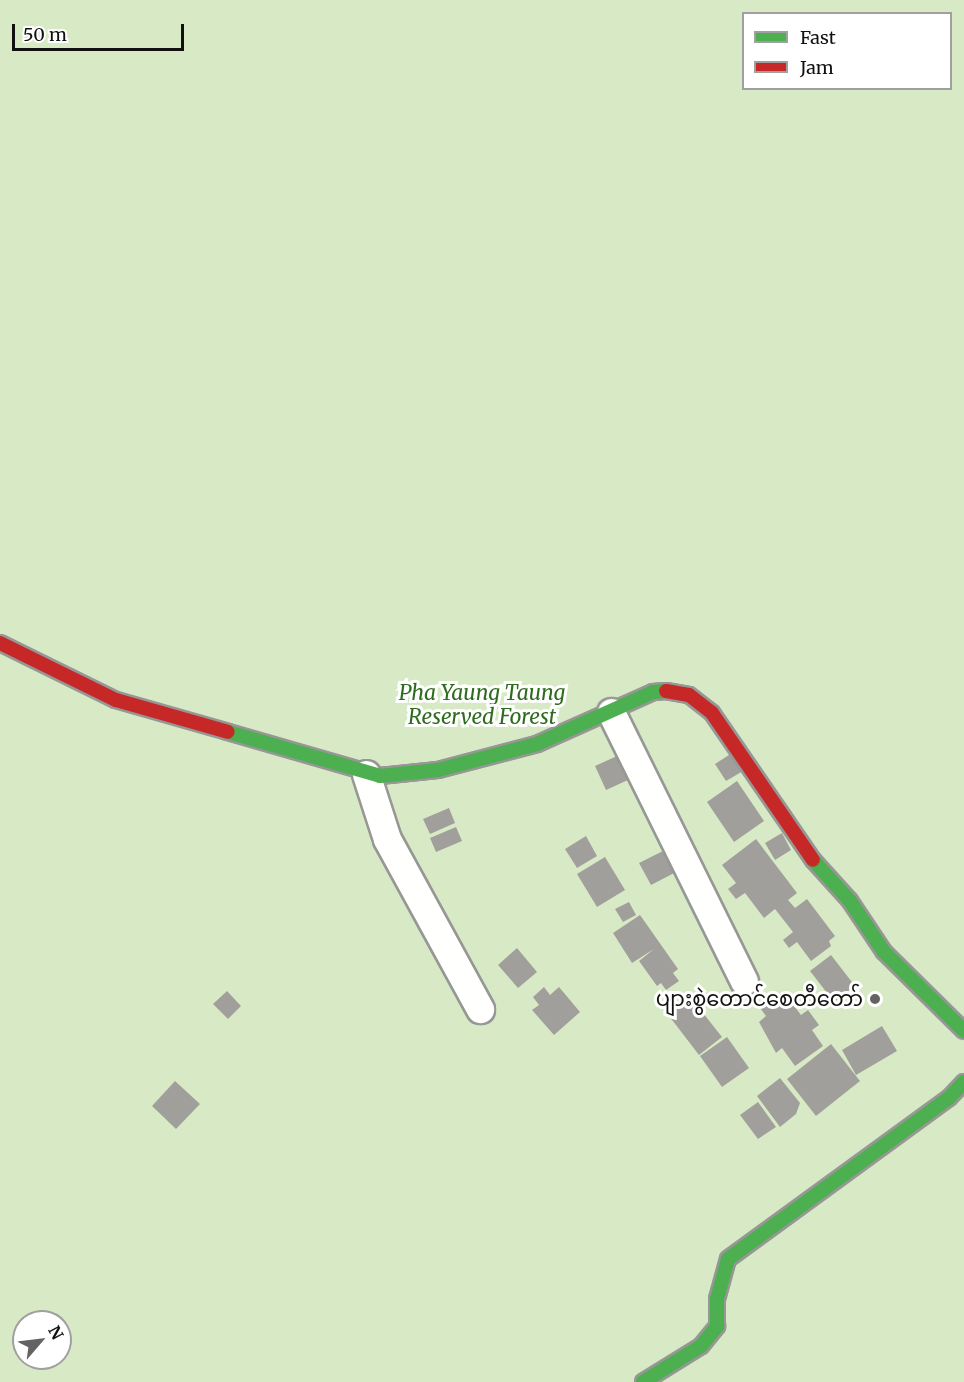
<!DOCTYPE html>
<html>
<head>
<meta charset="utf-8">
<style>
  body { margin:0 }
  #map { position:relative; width:964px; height:1382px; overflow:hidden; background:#fdfcf7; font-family:Merriweather,"Noto Sans Myanmar",serif }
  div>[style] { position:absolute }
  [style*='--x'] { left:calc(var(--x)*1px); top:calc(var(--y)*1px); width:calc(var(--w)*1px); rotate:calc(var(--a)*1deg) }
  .forest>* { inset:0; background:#d8eac5 }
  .building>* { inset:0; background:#a19f9c }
  .roads { filter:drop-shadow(2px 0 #979795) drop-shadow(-2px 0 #979795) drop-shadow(0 2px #979795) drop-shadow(0 -2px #979795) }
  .street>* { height:27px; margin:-13.5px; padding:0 13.5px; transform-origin:13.5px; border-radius:13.5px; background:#fffffe }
  .fast>* { height:14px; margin:-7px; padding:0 7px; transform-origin:7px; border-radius:7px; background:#4caf50 }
  .jam>* { height:14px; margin:-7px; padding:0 7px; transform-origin:7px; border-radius:7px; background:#c62828 }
  .dots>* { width:16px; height:16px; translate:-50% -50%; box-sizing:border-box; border:3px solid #fff; border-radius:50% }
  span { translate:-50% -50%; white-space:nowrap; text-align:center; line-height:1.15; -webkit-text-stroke:6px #fff; paint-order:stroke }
  .park-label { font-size:21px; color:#2f6b1f; font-style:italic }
  .poi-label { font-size:21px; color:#111 }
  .right { translate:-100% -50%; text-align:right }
  .legend { position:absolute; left:742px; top:12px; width:210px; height:78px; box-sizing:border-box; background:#fff; border:2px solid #a0a0a0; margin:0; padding:8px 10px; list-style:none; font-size:18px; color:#111 }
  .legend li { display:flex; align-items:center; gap:12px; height:30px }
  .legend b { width:30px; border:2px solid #a0a0a0 }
  .north { position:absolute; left:12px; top:1310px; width:60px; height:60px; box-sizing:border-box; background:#fff; border:2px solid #a0a0a0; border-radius:50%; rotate:62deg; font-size:16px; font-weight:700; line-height:24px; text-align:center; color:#111 }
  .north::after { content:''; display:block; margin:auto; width:21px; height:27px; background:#646362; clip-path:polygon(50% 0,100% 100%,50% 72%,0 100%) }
  .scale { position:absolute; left:12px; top:24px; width:172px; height:27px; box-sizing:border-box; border:3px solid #111; border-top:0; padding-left:8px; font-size:18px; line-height:21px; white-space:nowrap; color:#111; -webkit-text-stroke:4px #fff; paint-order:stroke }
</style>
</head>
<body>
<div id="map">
  <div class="forest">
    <i style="clip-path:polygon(evenodd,0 0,964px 0,964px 1382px,0 1382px,0 0,744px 14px,950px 14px,950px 88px,744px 88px,744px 14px,0 0,24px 1322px,60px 1322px,60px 1358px,24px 1358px,24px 1322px)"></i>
  </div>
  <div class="building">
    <i style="clip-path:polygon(732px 753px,743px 771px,726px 781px,715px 764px)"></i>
    <i style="clip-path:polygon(617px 756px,628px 780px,606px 790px,595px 766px)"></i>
    <i style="clip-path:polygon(737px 781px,764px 821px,734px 842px,707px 802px)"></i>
    <i style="clip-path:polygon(449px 808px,455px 823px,430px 834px,423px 819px)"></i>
    <i style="clip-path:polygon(456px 827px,462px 841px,436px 852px,430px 838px)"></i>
    <i style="clip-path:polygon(782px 833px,791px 850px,775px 860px,765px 843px)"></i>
    <i style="clip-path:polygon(586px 836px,597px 856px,577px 868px,565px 849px)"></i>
    <i style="clip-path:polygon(756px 839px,797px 893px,788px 900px,795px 908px,807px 899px,835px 936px,829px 941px,831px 946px,811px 961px,797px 942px,789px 948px,783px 940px,793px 932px,775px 909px,764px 918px,745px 893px,736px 899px,728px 889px,736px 883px,722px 865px)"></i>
    <i style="clip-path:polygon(669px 848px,680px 870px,651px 885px,639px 863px)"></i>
    <i style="clip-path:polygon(605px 857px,625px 890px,597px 907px,577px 874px)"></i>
    <i style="clip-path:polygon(629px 902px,636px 915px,623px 922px,615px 909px)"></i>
    <i style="clip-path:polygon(640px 915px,678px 969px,673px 973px,679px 981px,666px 990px,661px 983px,657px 986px,639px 961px,654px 949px,632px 963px,613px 933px)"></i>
    <i style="clip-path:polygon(517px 948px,537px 972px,518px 988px,498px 965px)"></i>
    <i style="clip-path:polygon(831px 955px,855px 986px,834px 1002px,810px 971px)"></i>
    <i style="clip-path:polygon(544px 987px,550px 995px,559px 987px,580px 1012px,554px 1035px,532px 1010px,539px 1005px,533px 997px)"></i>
    <i style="clip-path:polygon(227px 991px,241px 1006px,228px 1019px,213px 1004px)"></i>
    <i style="clip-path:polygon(688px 994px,722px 1037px,699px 1055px,666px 1012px)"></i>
    <i style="clip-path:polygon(774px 997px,779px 1004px,788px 998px,801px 1015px,808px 1010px,819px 1025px,812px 1030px,823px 1046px,795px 1066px,782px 1048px,776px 1053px,759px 1022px,766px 1016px,760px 1008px)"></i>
    <i style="clip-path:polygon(882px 1026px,897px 1051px,856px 1075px,842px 1050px)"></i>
    <i style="clip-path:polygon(727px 1037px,749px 1068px,722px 1087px,700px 1056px)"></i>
    <i style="clip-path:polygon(831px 1044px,860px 1081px,816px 1116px,787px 1079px)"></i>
    <i style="clip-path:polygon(780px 1078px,800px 1103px,796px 1114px,780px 1127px,757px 1096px)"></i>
    <i style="clip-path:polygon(175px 1081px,200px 1104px,176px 1129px,152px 1106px)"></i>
    <i style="clip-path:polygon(758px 1102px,776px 1127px,758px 1139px,740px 1115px)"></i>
  </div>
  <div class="roads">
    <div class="street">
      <i style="--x:611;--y:712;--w:300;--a:63.7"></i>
      <i style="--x:366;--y:774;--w:68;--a:72.1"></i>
      <i style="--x:387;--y:839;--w:194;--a:61.3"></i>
    </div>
    <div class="fast">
      <i style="--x:228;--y:732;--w:158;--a:16.1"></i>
      <i style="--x:380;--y:776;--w:58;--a:-5.9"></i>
      <i style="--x:438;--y:770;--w:102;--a:-14.7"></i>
      <i style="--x:537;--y:744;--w:127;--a:-24.1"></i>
      <i style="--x:653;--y:692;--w:13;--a:-4"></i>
      <i style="--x:813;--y:860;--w:55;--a:47.9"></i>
      <i style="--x:850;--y:901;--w:61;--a:56.3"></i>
      <i style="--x:884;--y:952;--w:112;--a:44.6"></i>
      <i style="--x:643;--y:1382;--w:68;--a:-31.8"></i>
      <i style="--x:701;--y:1346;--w:26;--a:-51"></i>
      <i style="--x:717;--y:1326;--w:27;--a:-90"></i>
      <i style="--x:717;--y:1299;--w:41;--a:-74.6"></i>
      <i style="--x:728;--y:1259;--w:273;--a:-36.1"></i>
      <i style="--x:949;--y:1098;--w:22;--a:-47"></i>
    </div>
    <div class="jam">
      <i style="--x:0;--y:643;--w:129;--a:26.2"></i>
      <i style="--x:116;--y:700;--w:116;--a:15.9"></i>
      <i style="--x:666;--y:691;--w:23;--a:10"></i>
      <i style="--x:689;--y:695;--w:29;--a:38"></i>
      <i style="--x:712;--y:713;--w:178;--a:55.5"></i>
    </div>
  </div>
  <div class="dots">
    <i style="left:875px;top:999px;background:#646362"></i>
  </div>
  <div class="park-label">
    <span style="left:482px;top:705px">Pha Yaung Taung<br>Reserved Forest</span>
  </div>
  <div class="poi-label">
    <span class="right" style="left:863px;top:999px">ပျားစွဲတောင်စေတီတော်</span>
  </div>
  <ul class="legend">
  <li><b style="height:8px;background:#4caf50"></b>Fast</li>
  <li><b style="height:8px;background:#c62828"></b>Jam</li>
  </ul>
  <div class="north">N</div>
  <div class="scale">50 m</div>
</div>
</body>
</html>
